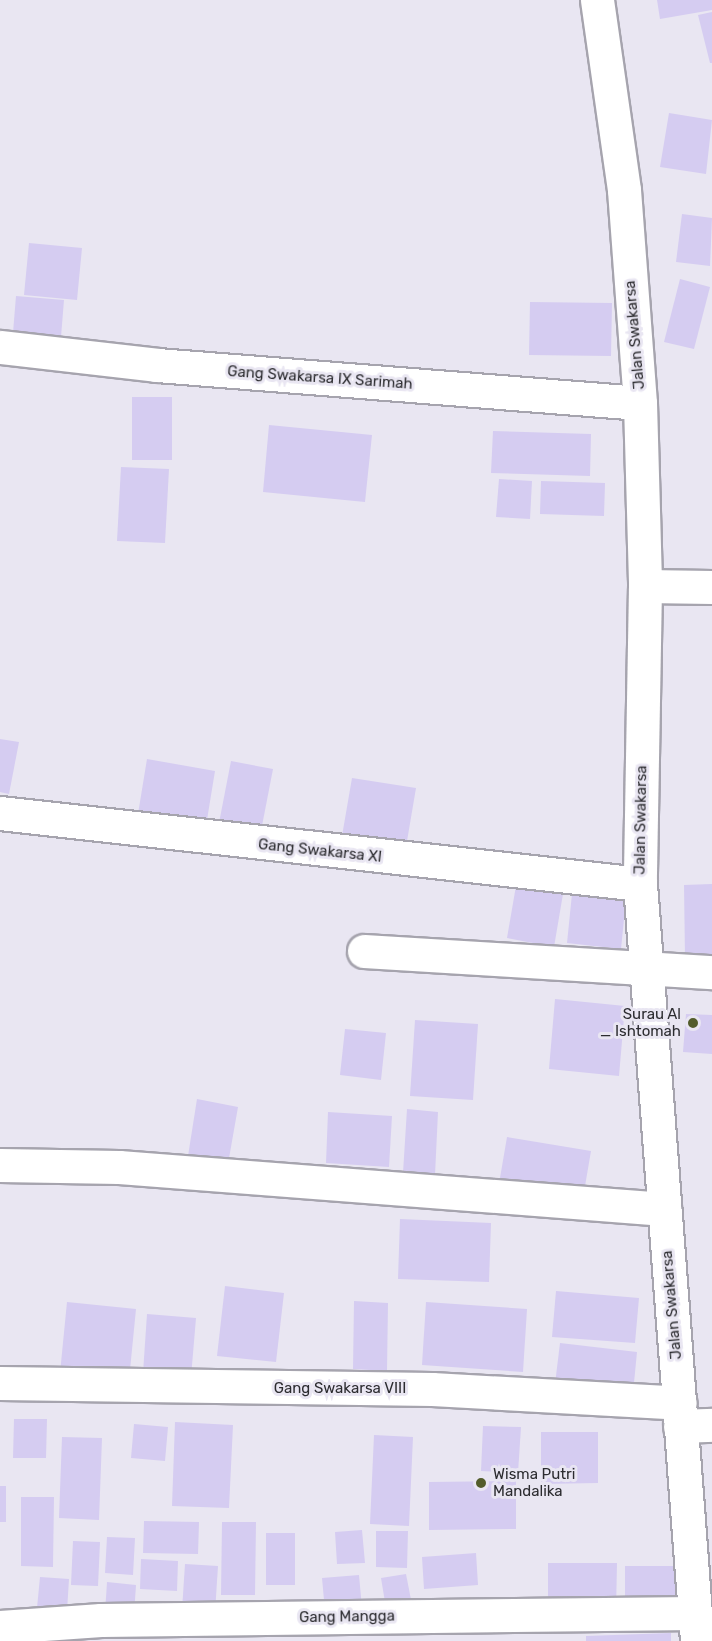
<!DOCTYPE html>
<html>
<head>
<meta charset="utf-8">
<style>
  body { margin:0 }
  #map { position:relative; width:712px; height:1641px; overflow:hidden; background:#e9e6f2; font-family:Rubik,sans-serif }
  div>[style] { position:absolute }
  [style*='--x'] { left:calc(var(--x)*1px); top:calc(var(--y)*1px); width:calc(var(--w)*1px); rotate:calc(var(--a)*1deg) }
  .building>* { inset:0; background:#d5ccf1 }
  .roads { filter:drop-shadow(2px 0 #a6a4ae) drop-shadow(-2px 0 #a6a4ae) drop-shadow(0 2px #a6a4ae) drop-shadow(0 -2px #a6a4ae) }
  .minor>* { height:33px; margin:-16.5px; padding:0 16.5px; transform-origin:16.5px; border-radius:16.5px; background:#fff }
  .dots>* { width:16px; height:16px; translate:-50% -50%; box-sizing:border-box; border:3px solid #e9e6f2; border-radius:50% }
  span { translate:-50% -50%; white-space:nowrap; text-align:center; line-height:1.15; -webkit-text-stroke:6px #e9e6f2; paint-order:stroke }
  .street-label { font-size:15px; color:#2c2c30 }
  .poi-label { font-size:15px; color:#2c2c30 }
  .right { translate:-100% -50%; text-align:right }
  .left { translate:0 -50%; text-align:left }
</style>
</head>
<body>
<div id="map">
  <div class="building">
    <i style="clip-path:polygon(657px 0,712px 0,712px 10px,660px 19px)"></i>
    <i style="clip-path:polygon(712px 12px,712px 63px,710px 63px,698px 15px)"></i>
    <i style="clip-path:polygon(669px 113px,712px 120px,706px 174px,660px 167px)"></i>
    <i style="clip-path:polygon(682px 214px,712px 218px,710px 266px,676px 262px)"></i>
    <i style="clip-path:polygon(29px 243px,82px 248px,77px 300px,24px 295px)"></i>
    <i style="clip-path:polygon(680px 279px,710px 287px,694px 349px,664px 342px)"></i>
    <i style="clip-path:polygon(16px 296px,64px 300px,60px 349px,12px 345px)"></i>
    <i style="clip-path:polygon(530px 302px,612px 303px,611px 356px,529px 355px)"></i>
    <i style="clip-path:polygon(132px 397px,172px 397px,172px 460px,132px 460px)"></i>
    <i style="clip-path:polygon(269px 425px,372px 435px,365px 502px,263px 492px)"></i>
    <i style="clip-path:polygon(493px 431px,591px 434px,590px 476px,491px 473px)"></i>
    <i style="clip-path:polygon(121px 467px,169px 469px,165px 543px,117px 541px)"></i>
    <i style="clip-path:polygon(499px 479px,532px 481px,530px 519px,496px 517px)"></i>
    <i style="clip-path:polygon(541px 481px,605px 483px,604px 516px,540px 514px)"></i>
    <i style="clip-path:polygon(0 739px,19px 742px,9px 794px,0 792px)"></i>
    <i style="clip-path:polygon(147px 759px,215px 771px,205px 832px,137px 820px)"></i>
    <i style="clip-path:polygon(231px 761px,273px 769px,261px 831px,219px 823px)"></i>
    <i style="clip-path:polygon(352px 778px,416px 788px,406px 847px,342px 836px)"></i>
    <i style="clip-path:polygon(517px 880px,564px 888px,554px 947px,507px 938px)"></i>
    <i style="clip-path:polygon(573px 884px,627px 889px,621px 949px,567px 943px)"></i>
    <i style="clip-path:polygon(712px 884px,712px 957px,685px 958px,684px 885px)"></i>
    <i style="clip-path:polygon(555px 999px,625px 1006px,619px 1076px,549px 1069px)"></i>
    <i style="clip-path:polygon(686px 1014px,712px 1015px,712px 1054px,683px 1052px)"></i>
    <i style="clip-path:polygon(415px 1020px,478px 1024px,473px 1100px,410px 1096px)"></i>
    <i style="clip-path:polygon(345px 1029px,386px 1033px,381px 1080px,340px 1075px)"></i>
    <i style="clip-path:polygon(197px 1099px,238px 1107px,228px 1164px,188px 1156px)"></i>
    <i style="clip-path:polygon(407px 1109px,438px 1112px,435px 1175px,403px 1173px)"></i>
    <i style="clip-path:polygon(328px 1112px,392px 1116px,389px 1167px,326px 1163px)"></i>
    <i style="clip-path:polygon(507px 1137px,591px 1151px,584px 1192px,500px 1178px)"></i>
    <i style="clip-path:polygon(400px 1219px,491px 1223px,489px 1282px,398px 1279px)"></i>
    <i style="clip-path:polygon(225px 1286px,284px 1293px,276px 1362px,217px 1356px)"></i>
    <i style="clip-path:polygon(556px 1291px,639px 1298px,635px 1343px,552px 1337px)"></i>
    <i style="clip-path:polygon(354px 1301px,388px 1303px,387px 1371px,353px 1369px)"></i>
    <i style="clip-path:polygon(67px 1302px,136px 1309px,129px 1380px,60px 1373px)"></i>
    <i style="clip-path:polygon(426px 1302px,527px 1309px,523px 1372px,422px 1365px)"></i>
    <i style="clip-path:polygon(147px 1314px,196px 1318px,191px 1377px,143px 1373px)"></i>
    <i style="clip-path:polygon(560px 1343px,637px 1352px,633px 1393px,555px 1384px)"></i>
    <i style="clip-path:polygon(14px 1419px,47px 1419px,46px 1458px,13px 1458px)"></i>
    <i style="clip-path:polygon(175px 1422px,233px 1425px,229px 1508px,172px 1506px)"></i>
    <i style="clip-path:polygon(134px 1424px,168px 1427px,165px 1461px,131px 1458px)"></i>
    <i style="clip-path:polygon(483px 1426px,521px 1427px,518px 1473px,481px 1471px)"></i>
    <i style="clip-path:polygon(541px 1432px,598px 1432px,598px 1483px,541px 1484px)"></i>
    <i style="clip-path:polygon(374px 1435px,413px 1437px,409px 1526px,370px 1524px)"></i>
    <i style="clip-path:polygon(62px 1437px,102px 1438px,99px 1520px,59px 1518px)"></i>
    <i style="clip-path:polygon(516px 1481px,516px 1529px,429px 1530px,429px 1482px)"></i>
    <i style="clip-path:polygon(0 1486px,6px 1486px,6px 1522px,0 1522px)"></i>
    <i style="clip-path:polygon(21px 1497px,54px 1497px,53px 1567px,21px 1566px)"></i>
    <i style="clip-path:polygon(144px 1521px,199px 1522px,198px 1554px,143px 1553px)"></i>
    <i style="clip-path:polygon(222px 1522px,256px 1522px,255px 1595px,221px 1595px)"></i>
    <i style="clip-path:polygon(362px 1530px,365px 1563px,337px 1564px,335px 1532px)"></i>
    <i style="clip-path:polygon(376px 1531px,408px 1531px,407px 1568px,376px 1567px)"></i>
    <i style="clip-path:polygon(266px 1533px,295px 1533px,295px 1585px,266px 1585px)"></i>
    <i style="clip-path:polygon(107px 1537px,135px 1538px,133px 1575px,105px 1573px)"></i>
    <i style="clip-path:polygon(73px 1541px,100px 1542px,98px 1586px,71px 1585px)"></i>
    <i style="clip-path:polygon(476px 1553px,478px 1585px,424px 1589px,422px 1557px)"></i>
    <i style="clip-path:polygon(141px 1559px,178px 1561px,177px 1591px,140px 1589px)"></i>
    <i style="clip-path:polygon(548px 1563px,617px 1563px,616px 1611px,548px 1611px)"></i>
    <i style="clip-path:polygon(185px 1564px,218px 1566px,215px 1612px,182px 1610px)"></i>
    <i style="clip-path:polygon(625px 1566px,680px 1566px,679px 1605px,625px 1605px)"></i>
    <i style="clip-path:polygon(406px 1574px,413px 1610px,387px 1614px,381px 1578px)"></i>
    <i style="clip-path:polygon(359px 1575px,362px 1608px,325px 1611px,322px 1578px)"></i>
    <i style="clip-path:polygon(40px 1577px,69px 1579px,67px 1611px,37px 1608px)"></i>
    <i style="clip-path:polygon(107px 1582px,136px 1585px,134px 1615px,105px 1613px)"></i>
    <i style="clip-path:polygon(671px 1633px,671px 1641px,586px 1641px,586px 1636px)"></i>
  </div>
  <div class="roads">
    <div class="minor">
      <i style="--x:597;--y:0;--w:192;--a:81.9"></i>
      <i style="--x:624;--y:190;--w:214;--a:85.7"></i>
      <i style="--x:640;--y:403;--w:183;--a:88.4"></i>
      <i style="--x:645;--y:586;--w:298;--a:91"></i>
      <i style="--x:640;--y:884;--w:759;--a:85.69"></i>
      <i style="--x:0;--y:347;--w:158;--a:6.5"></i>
      <i style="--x:157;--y:365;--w:484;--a:4.5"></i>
      <i style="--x:645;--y:586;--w:67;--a:0.9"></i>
      <i style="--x:0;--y:813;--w:644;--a:6.33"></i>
      <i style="--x:364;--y:951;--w:349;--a:3.5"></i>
      <i style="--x:0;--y:1165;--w:119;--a:1"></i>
      <i style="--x:119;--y:1167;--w:547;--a:4.41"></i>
      <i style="--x:0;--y:1383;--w:432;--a:0.8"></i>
      <i style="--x:432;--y:1389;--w:248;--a:3.2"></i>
      <i style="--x:680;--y:1426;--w:32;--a:-2"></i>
      <i style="--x:0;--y:1627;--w:101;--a:-4"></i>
      <i style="--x:101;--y:1620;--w:594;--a:-0.68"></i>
    </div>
  </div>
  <div class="dots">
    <i style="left:693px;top:1023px;background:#535c2b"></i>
    <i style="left:481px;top:1483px;background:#535c2b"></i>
  </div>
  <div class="street-label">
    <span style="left:635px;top:335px;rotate:-95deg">Jalan Swakarsa</span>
    <span style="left:320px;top:378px;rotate:4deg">Gang Swakarsa IX Sarimah</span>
    <span style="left:641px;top:820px;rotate:-89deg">Jalan Swakarsa</span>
    <span style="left:320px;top:851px;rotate:6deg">Gang Swakarsa XI</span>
    <span style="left:672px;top:1305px;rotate:-95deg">Jalan Swakarsa</span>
    <span style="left:340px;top:1389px">Gang Swakarsa VIII</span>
    <span style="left:347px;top:1617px;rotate:-1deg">Gang Mangga</span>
  </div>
  <div class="poi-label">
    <span class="right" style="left:681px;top:1023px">Surau Al<br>_ Ishtomah</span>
    <span class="left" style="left:493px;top:1483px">Wisma Putri<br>Mandalika</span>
  </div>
</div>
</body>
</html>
